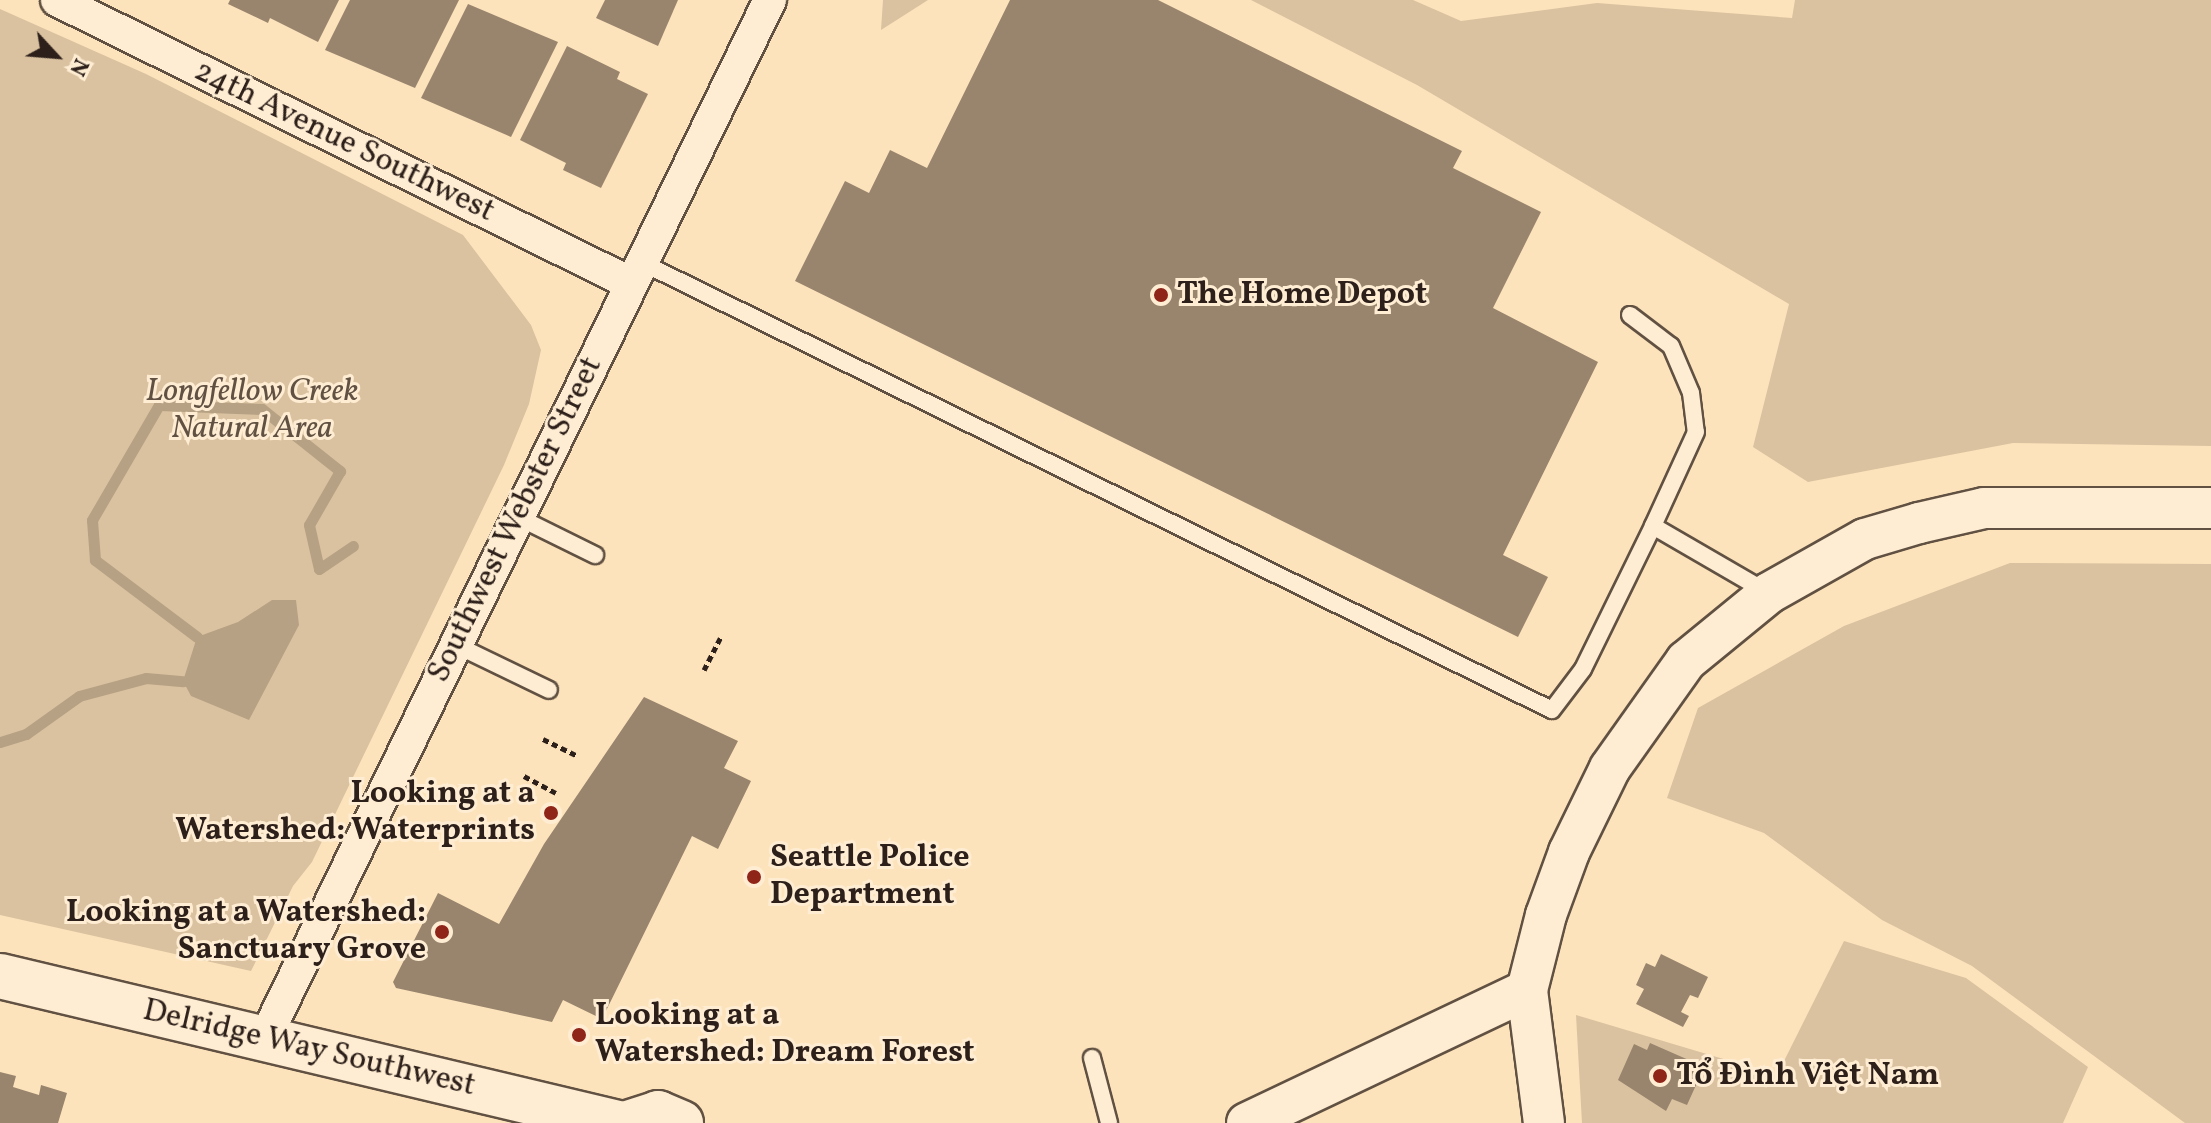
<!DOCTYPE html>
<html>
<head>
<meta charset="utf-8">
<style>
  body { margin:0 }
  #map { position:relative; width:2211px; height:1123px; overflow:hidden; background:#fde3bb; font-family:Vollkorn,serif }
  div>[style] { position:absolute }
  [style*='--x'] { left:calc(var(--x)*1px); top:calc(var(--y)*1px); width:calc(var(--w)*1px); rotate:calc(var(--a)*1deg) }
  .green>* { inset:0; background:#dac2a0 }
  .water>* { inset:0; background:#b6a184 }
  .stream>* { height:11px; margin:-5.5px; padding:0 5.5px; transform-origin:5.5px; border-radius:5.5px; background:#b6a184 }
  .building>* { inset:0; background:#99856e }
  .path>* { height:5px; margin-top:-2.5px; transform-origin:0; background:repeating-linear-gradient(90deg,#2d201a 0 6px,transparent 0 10px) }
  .roads { filter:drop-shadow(2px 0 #615142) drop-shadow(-2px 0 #615142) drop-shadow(0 2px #615142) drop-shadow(0 -2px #615142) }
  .service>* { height:16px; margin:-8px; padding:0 8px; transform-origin:8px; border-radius:8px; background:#feedd3 }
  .minor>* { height:32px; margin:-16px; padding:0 16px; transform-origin:16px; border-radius:16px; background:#feedd3 }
  .tertiary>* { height:40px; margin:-20px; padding:0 20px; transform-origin:20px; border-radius:20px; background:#feedd3 }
  .secondary>* { height:44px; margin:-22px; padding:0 22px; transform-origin:22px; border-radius:22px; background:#feedd3 }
  .dots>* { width:22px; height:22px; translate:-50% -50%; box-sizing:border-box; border:4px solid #feedd3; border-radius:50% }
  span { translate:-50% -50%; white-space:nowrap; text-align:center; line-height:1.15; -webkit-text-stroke:6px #feedd3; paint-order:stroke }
  .street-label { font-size:32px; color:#2d201a }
  .poi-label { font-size:32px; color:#2d201a; font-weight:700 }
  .left { translate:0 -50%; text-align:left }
  .right { translate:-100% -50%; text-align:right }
  .park-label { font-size:32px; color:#615142; font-style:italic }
  .north { position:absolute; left:16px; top:16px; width:80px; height:80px; -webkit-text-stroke:6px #feedd3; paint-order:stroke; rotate:116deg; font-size:22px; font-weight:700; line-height:32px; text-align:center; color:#2d201a }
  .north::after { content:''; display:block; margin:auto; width:28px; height:36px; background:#2d201a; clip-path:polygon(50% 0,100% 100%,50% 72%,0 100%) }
</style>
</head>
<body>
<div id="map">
  <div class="green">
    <i style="clip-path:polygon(883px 0,928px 0,881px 30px)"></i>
    <i style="clip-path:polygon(1251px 0,1413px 0,1461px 21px,1597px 3px,1792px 18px,1795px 0,2211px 0,2211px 446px,2013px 443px,1808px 482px,1753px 447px,1789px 304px,1417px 85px)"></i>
    <i style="clip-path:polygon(0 9px,146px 74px,463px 235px,531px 325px,541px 350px,529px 404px,504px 465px,312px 862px,293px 886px,251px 971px,0 915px)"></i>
    <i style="clip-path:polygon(2010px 563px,2211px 564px,2211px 1123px,2185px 1123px,1972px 966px,1882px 920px,1764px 833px,1667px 798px,1698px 708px,1844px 626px)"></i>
    <i style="clip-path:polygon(1844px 941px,1966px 978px,2088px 1067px,2063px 1123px,1582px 1123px,1576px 1015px,1777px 1075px)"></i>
  </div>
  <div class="water">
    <i style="clip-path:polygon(272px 600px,296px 600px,299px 625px,249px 720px,191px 696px,183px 681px,197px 637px,238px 622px)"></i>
  </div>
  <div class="stream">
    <i style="--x:197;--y:637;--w:128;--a:-143"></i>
    <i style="--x:95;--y:560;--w:40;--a:-94.3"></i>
    <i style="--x:92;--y:520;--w:133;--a:-59.8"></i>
    <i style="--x:159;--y:405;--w:103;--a:2.2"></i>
    <i style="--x:262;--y:409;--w:100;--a:38.5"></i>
    <i style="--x:340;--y:471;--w:62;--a:119.9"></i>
    <i style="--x:309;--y:525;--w:45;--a:77.2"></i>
    <i style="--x:319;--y:569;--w:41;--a:-34.1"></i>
    <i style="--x:0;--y:742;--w:27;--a:-17"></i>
    <i style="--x:26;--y:734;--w:65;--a:-35.6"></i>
    <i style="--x:79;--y:696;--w:69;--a:-15"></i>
    <i style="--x:146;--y:678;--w:37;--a:5"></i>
  </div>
  <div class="building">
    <i style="clip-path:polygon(230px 0,339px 0,318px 42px,270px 18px,268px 23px,228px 4px)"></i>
    <i style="clip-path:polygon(350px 0,459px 0,415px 88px,325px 50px)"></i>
    <i style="clip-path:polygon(605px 0,678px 0,658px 46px,596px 18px)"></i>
    <i style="clip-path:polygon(1010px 0,1158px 0,1462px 151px,1453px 168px,1541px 212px,1493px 308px,1598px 362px,1503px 555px,1548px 577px,1518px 637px,795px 281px,845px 181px,869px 193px,890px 150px,927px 168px)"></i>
    <i style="clip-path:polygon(468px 4px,558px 42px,511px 137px,421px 98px)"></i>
    <i style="clip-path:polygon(567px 46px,620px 72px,617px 79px,648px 94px,601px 188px,563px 170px,566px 163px,520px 140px)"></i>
    <i style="clip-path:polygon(644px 697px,738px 741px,724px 768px,751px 781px,718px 849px,692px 836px,602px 1019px,563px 1000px,552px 1022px,396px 988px,393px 982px,438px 893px,499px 924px,544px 844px)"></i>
    <i style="clip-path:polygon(1661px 954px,1708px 977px,1698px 998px,1690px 995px,1681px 1012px,1689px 1016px,1683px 1027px,1636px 1004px,1644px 989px,1636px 985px,1646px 963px,1655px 967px)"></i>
    <i style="clip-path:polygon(1650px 1043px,1691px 1061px,1689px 1067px,1702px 1072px,1687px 1105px,1672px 1099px,1666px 1111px,1618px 1080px,1634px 1044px,1647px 1050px)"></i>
    <i style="clip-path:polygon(0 1072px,16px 1076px,13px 1087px,39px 1095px,41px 1085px,67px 1093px,58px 1123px,0 1123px)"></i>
  </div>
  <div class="path">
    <i style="--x:704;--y:670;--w:36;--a:-63"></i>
    <i style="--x:543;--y:739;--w:37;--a:26"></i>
    <i style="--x:524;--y:776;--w:36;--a:28"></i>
  </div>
  <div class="roads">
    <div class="service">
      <i style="--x:641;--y:262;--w:1015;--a:26.19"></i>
      <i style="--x:1552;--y:710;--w:51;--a:-52.9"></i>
      <i style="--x:1583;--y:669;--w:159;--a:-63.9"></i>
      <i style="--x:1653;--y:526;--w:132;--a:30.1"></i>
      <i style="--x:1630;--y:315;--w:51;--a:37.1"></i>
      <i style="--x:1671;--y:346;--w:51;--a:66.9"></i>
      <i style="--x:1691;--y:393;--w:39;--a:83"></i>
      <i style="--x:1696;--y:432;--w:103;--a:114.6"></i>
      <i style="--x:518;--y:517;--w:86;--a:26.3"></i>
      <i style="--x:456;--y:645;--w:103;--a:25.8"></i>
      <i style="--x:1092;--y:1058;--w:67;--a:75.3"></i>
    </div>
    <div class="minor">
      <i style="--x:57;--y:0;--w:639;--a:26.28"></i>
      <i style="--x:264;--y:1040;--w:1157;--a:-64.06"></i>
    </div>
    <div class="tertiary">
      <i style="--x:1247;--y:1123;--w:310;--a:-25.4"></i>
      <i style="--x:1544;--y:1123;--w:134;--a:-97.3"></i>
      <i style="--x:1527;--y:990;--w:77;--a:-75.8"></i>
      <i style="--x:1546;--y:915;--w:67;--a:-69.9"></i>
      <i style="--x:1569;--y:852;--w:93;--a:-64"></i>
      <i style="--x:1610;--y:768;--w:131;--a:-54.6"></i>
      <i style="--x:1686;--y:661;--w:107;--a:-39.3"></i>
      <i style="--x:1769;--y:593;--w:110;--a:-29.4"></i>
      <i style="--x:1865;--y:539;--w:56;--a:-16.5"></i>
      <i style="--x:1919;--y:523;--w:67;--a:-13"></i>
      <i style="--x:1984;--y:508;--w:227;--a:0"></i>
    </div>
    <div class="secondary">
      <i style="--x:0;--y:976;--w:635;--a:13.38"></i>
      <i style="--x:628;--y:1123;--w:32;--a:-18"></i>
      <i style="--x:658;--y:1113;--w:25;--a:23"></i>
    </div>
  </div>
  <div class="dots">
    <i style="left:1161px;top:295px;background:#8f2418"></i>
    <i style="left:551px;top:813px;background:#8f2418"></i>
    <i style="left:754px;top:877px;background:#8f2418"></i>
    <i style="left:442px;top:932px;background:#8f2418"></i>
    <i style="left:579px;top:1035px;background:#8f2418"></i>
    <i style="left:1660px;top:1076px;background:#8f2418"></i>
  </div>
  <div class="street-label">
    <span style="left:344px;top:142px;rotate:26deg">24th Avenue Southwest</span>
    <span style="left:516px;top:520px;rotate:-64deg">Southwest Webster Street</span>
    <span style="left:309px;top:1049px;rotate:13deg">Delridge Way Southwest</span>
  </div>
  <div class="poi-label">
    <span class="left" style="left:1177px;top:295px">The Home Depot</span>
    <span class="right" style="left:535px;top:813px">Looking at a<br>Watershed: Waterprints</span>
    <span class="left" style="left:770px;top:877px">Seattle Police<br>Department</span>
    <span class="right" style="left:426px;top:932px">Looking at a Watershed:<br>Sanctuary Grove</span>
    <span class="left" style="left:595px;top:1035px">Looking at a<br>Watershed: Dream Forest</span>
    <span class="left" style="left:1676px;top:1076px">Tổ Đình Việt Nam</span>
  </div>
  <div class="park-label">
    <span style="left:252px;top:411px">Longfellow Creek<br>Natural Area</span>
  </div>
  <div class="north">N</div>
</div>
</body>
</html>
